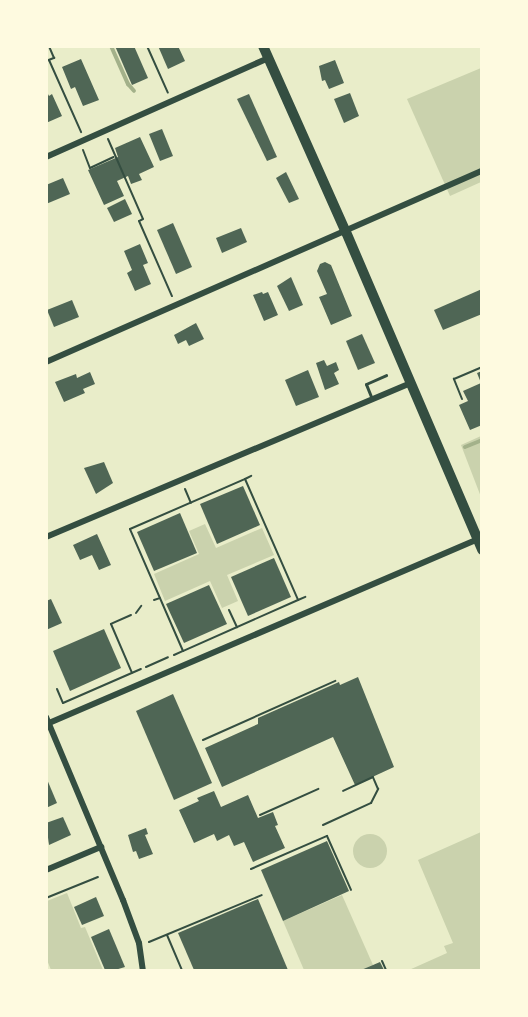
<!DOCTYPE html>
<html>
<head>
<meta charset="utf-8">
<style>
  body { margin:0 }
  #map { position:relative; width:528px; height:1017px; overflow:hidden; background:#e9edc9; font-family:Montserrat,sans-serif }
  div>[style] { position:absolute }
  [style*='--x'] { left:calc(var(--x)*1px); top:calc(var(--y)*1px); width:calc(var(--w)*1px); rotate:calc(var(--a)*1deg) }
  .green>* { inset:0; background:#cad2ad }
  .round { border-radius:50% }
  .stream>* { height:4px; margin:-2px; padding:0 2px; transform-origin:2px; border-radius:2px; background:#a3b18a }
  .building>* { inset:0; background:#4f6655 }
  .path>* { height:2px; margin:-1px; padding:0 1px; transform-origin:1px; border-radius:1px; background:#344e41 }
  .service>* { height:3px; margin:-1.5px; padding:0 1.5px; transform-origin:1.5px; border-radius:1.5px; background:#344e41 }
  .minor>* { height:6px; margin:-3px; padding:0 3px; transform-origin:3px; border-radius:3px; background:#344e41 }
  .primary>* { height:10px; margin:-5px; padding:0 5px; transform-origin:5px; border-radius:5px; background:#344e41 }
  span { translate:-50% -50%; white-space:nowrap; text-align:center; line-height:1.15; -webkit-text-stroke:5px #fefae0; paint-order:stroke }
  .frame { position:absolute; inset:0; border:48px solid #fefae0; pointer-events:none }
</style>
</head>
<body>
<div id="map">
  <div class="green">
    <i style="clip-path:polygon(481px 68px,481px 182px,450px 196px,407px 99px)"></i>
    <i style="clip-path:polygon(481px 436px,481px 497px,461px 445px)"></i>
    <i style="clip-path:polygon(205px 524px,216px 548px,262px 528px,274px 555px,227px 575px,238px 601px,222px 608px,210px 581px,165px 601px,154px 574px,199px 554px,189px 531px)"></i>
    <i style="clip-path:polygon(481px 832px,481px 970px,409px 970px,447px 953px,444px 946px,453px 943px,418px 860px)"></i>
    <i class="round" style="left:353px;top:834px;width:34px;height:34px"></i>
    <i style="clip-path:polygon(67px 893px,81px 928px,85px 927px,103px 970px,51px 970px,47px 960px,47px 901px)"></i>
    <i style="clip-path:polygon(342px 895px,373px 965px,361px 970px,304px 970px,283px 921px)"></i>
  </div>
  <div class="stream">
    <i style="--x:111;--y:46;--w:42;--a:65.9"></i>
    <i style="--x:128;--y:84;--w:9;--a:49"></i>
    <i style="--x:465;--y:447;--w:18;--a:-22"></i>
  </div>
  <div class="building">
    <i style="clip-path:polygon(115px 46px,134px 46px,148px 78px,132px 85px)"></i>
    <i style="clip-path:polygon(158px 46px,178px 46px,185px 61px,168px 69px)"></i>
    <i style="clip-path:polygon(81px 59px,99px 100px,83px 106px,75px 87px,71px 89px,62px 67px)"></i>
    <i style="clip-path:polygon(335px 60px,344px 83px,329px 89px,325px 80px,322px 81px,319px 66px)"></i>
    <i style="clip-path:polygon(46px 90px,49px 96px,52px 94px,62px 116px,46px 123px)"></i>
    <i style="clip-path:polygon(350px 93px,359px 116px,344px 123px,334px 99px)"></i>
    <i style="clip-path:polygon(249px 94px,277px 157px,267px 161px,237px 99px)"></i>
    <i style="clip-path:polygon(162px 129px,173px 156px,160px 161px,149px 134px)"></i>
    <i style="clip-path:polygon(140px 137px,154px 167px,139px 174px,142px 180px,131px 184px,128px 176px,117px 181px,124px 196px,104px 205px,88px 170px,118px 157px,115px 148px)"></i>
    <i style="clip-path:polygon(286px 172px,299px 199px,289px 203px,276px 178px)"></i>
    <i style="clip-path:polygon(63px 178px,70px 194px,46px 204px,46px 185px)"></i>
    <i style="clip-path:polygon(125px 199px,132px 214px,114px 222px,107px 208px)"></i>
    <i style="clip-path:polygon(173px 223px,192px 267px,176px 274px,157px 230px)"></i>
    <i style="clip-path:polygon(241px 228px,247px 242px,222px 253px,216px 238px)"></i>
    <i style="clip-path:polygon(140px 244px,148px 263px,143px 265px,151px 284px,135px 291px,127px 273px,132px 270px,124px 251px)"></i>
    <i style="clip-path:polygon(325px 262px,331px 265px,352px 316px,331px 325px,319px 297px,327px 294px,317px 271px,320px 264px)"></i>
    <i style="clip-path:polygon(291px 277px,303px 305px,289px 311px,277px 286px)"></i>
    <i style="clip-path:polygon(482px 289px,482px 314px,443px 330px,434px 310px)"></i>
    <i style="clip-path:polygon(262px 292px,263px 294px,268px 292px,278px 315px,264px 321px,253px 295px)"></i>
    <i style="clip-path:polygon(72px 300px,79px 317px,54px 327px,47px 310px)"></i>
    <i style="clip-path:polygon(196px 323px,204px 339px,189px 346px,186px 340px,178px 344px,174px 335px)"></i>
    <i style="clip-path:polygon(362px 334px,375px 363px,358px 370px,346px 341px)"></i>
    <i style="clip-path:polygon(324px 360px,327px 366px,336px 362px,339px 370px,334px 373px,339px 384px,325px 390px,316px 363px)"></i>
    <i style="clip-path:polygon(308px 370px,319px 397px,296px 406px,285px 380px)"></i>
    <i style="clip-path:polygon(482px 371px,482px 425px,470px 430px,459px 405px,468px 401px,463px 391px,481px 383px,477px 373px)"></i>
    <i style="clip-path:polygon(90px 372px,95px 384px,83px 389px,85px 393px,64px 402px,55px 382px,76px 374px,77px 378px)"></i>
    <i style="clip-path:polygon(104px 462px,113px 483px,96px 494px,84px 468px)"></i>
    <i style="clip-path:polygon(243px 486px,260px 525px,217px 544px,200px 504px)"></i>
    <i style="clip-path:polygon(180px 513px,197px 553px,154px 571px,137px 532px)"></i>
    <i style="clip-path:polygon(97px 534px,111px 565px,99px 570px,92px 555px,80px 560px,73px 545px)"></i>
    <i style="clip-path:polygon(274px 558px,291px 597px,248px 616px,231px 577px)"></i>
    <i style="clip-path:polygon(209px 585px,227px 624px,184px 643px,166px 604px)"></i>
    <i style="clip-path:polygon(51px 599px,62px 623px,46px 630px,46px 601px)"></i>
    <i style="clip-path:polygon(104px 629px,121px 668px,70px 691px,53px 651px)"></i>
    <i style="clip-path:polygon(358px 677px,394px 767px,355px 785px,333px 737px,222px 787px,205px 748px,258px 724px,258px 718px,339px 682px,340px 685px)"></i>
    <i style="clip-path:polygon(173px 694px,212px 783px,174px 800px,136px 711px)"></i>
    <i style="clip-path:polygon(46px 777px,57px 803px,46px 808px)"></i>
    <i style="clip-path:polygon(214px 791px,221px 807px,248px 795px,258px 818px,273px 812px,278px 825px,275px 826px,285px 848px,253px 862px,244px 842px,234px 846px,229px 835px,217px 841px,214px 834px,194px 843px,179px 810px,199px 801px,197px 798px)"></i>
    <i style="clip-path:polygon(63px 817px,71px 835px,49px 845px,46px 823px)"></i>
    <i style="clip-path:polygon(146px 828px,148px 834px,145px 835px,153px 854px,139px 859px,136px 851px,133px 852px,128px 835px)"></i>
    <i style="clip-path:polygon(327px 841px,349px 891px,283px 921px,261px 870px)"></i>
    <i style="clip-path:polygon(96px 897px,104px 916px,82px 925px,74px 907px)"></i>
    <i style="clip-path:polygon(258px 899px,288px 970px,194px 970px,178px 933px)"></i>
    <i style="clip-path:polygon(109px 929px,125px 967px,115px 970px,105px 970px,91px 937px)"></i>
    <i style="clip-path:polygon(380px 962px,384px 970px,361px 970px,373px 965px)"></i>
  </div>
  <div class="path">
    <i style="--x:147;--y:46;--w:51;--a:65.9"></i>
    <i style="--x:49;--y:60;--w:79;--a:66"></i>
    <i style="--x:46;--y:61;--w:9;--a:-21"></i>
    <i style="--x:54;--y:58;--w:13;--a:-113"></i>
    <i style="--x:108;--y:139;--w:87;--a:66.4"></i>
    <i style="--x:143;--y:219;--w:4;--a:153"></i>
    <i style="--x:139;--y:221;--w:82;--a:66.3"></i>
    <i style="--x:83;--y:150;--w:19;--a:69"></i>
    <i style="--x:90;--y:168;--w:26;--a:-25"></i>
    <i style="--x:462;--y:399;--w:22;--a:-112"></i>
    <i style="--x:454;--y:379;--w:30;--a:-23"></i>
    <i style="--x:245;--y:479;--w:132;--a:66.3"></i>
    <i style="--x:298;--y:600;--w:126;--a:156.1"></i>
    <i style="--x:183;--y:651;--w:133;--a:-113.5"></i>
    <i style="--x:130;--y:529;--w:125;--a:-23.5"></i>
    <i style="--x:245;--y:479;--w:7;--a:-27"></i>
    <i style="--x:185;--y:489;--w:15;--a:67"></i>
    <i style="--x:154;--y:600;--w:6;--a:-18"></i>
    <i style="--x:298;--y:600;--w:8;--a:-23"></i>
    <i style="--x:229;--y:610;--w:19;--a:65"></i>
    <i style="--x:136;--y:613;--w:9;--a:-54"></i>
    <i style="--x:131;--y:615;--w:22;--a:156"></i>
    <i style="--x:111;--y:624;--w:53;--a:66.8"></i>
    <i style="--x:174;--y:655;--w:10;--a:-24"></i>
    <i style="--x:146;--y:667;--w:24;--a:-24"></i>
    <i style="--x:57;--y:689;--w:15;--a:67"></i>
    <i style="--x:63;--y:703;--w:85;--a:-23.6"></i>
    <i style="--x:203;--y:740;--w:145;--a:-24.1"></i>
    <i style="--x:260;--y:815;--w:64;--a:-24.1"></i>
    <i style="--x:323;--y:825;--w:53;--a:-24.6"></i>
    <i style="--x:371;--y:803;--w:16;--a:-63"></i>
    <i style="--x:378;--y:789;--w:13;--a:-113"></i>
    <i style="--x:373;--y:777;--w:33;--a:155"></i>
    <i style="--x:251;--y:869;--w:83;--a:-23.5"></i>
    <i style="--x:327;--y:836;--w:59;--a:66"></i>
    <i style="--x:46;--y:898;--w:56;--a:-22"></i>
    <i style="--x:167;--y:935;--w:38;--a:67"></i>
    <i style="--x:149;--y:942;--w:122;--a:-22.6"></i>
    <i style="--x:382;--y:961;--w:10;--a:66"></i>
  </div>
  <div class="service">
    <i style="--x:372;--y:399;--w:16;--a:-112"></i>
    <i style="--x:366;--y:384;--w:22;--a:-24"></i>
  </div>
  <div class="minor">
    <i style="--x:46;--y:157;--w:243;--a:-24"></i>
    <i style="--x:46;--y:362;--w:476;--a:-23.7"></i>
    <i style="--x:46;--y:537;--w:396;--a:-22.9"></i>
    <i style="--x:46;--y:717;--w:199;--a:67.2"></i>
    <i style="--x:123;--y:900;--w:46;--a:69.6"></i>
    <i style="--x:139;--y:943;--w:27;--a:82"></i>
    <i style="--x:49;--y:723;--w:465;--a:-23.2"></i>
    <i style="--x:46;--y:870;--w:60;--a:-22.7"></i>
  </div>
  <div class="primary">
    <i style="--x:263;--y:46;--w:204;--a:66"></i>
    <i style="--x:346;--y:232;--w:346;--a:66.8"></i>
  </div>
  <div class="frame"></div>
</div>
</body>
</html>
